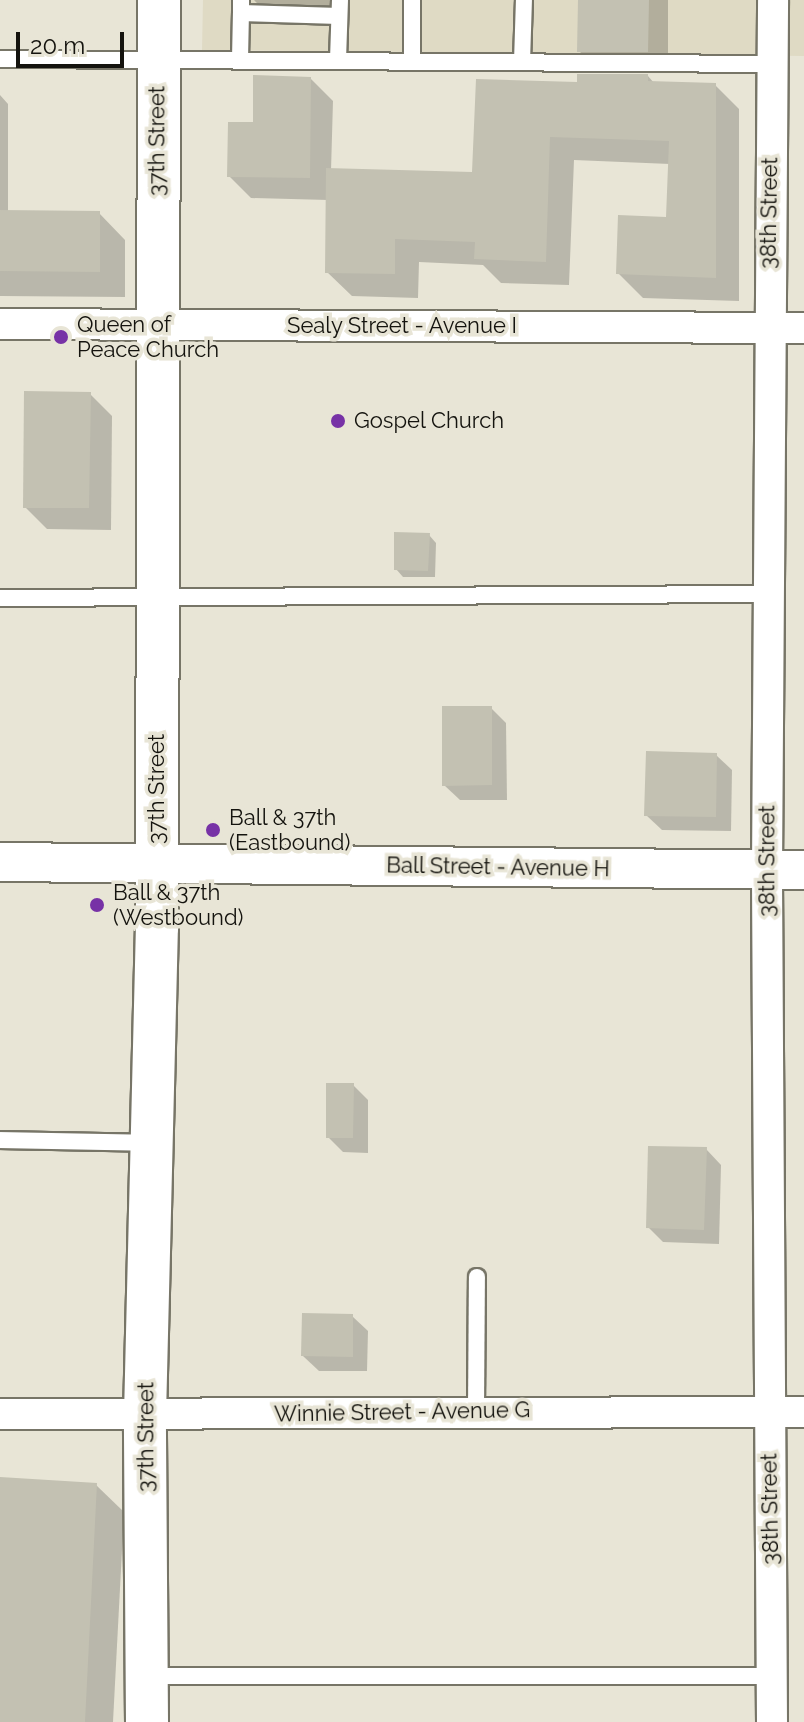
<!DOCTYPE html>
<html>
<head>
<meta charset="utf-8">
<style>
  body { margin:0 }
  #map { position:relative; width:804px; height:1722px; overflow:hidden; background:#e8e5d6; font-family:Raleway,sans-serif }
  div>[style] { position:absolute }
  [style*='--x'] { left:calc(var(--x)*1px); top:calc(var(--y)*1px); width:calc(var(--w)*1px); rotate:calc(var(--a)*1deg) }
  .built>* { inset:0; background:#dfdac4 }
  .shadow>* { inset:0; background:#0003 }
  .building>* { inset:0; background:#c3c1b2 }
  .roads { filter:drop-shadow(2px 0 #777567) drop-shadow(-2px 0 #777567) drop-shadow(0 2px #777567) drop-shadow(0 -2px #777567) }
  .service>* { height:16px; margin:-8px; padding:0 8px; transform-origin:8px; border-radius:8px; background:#fff }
  .minor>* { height:30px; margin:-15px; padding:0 15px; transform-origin:15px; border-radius:15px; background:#fff }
  .tertiary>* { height:38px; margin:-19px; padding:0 19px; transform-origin:19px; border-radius:19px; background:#fff }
  .secondary>* { height:42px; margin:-21px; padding:0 21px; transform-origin:21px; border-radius:21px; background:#fff }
  .dots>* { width:22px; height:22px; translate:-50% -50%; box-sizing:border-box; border:4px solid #e8e5d6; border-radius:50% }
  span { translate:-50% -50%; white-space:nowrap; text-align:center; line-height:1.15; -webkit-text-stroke:7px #e8e5d6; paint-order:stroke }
  .street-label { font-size:22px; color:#14130e }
  .poi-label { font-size:22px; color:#14130e }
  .left { translate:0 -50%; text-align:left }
  .scale { position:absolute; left:16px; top:32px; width:108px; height:36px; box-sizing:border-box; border:4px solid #14130e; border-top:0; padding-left:10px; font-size:24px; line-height:28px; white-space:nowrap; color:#14130e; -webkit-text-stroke:6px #e8e5d6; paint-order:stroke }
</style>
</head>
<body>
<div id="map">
  <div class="built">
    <i style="clip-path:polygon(203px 0,804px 0,804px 56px,202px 50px)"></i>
  </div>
  <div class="shadow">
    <i style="clip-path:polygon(349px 0,348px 24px,274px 21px,254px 0)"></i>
    <i style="clip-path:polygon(580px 0,668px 0,668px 72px,600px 71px,579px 51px)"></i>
    <i style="clip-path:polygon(648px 76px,654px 83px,715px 85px,739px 109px,739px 301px,643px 298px,618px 273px,668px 219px,670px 164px,574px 160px,569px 285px,501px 283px,483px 265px,419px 262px,418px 298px,352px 296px,327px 272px,328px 200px,251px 198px,229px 176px,255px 124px,311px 79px,333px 101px,331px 171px,474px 174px,579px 84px)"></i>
    <i style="clip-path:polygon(0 95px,8px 104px,8px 212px,99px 213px,125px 240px,125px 297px,0 296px)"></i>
    <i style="clip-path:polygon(90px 394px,112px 416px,111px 530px,47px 529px,25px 507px)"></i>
    <i style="clip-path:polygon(429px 535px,436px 543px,435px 577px,403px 577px,396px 569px)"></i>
    <i style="clip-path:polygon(491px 708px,506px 723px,507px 800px,460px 800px,444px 785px)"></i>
    <i style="clip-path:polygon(716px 755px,732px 770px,731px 831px,662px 830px,646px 815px)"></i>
    <i style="clip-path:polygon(353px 1085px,368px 1100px,368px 1153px,343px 1152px,328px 1137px)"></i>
    <i style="clip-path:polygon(706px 1149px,721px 1165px,719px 1244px,663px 1242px,648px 1227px)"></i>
    <i style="clip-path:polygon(352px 1316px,368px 1331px,367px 1371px,319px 1371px,303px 1356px)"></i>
    <i style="clip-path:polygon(0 1479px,96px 1485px,124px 1512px,113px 1722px,0 1722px)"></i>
  </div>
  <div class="building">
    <i style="clip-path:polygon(578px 0,649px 0,648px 52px,577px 52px)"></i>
    <i style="clip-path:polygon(577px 74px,648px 74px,648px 81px,716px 83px,716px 278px,616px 274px,618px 215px,666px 217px,669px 141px,550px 137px,546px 262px,474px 259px,475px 242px,395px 239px,395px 274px,325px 273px,326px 168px,472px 172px,476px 79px,577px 82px)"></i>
    <i style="clip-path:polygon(253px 75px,311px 77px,310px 178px,227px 177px,228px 122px,253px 122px)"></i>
    <i style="clip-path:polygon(0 210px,100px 211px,100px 272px,0 271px)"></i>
    <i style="clip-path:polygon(24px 391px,91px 392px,89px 508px,23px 508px)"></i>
    <i style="clip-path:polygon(394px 532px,430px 533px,428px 571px,394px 570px)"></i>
    <i style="clip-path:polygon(442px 706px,492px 706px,492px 785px,442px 786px)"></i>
    <i style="clip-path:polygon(646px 751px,717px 753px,716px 817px,644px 816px)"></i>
    <i style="clip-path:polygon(326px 1083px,354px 1083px,353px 1138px,326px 1138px)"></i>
    <i style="clip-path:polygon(648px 1146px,707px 1147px,704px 1230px,646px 1228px)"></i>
    <i style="clip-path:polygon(302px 1313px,353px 1314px,353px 1357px,301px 1356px)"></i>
    <i style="clip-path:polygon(0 1477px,97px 1483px,85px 1722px,0 1722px)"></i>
  </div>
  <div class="roads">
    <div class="service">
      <i style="--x:241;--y:0;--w:13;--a:90"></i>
      <i style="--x:241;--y:13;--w:98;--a:1.8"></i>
      <i style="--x:0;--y:59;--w:771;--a:0.37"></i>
      <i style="--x:240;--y:59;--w:46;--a:-88.8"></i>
      <i style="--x:338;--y:60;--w:60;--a:-88.1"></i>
      <i style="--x:412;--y:61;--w:61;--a:-90"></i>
      <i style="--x:522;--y:62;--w:62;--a:-88.2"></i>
      <i style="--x:0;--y:598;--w:767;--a:-0.3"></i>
      <i style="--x:0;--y:1140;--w:150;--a:1.1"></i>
      <i style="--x:476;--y:1410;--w:133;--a:-89.6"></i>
      <i style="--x:149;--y:1676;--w:622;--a:0"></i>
    </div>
    <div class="minor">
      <i style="--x:0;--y:324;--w:804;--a:0.29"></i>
      <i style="--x:0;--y:1414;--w:804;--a:-0.14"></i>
      <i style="--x:772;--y:1722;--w:853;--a:-90.34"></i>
      <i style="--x:767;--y:869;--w:869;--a:-89.6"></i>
    </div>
    <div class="tertiary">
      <i style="--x:0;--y:862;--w:804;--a:0.57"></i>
    </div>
    <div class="secondary">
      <i style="--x:147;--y:1722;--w:307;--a:-90.4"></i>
      <i style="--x:145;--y:1415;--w:488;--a:-88.6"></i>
      <i style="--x:157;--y:927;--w:927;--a:-89.88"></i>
    </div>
  </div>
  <div class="dots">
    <i style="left:61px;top:337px;background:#7732a6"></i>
    <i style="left:338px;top:421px;background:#7732a6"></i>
    <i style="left:213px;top:830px;background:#7732a6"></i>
    <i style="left:97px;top:905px;background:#7732a6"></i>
  </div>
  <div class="street-label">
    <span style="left:157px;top:141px;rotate:-90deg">37th Street</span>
    <span style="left:769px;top:213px;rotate:-89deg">38th Street</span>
    <span style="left:402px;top:326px">Sealy Street - Avenue I</span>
    <span style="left:157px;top:789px;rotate:-90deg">37th Street</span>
    <span style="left:767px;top:861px;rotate:-90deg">38th Street</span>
    <span style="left:498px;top:867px;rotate:1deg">Ball Street - Avenue H</span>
    <span style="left:402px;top:1412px;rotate:-1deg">Winnie Street - Avenue G</span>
    <span style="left:146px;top:1437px;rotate:-90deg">37th Street</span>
    <span style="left:770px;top:1509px;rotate:-91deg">38th Street</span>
  </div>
  <div class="poi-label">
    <span class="left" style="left:77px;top:337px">Queen of<br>Peace Church</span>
    <span class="left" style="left:354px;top:421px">Gospel Church</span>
    <span class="left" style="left:229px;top:830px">Ball &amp; 37th<br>(Eastbound)</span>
    <span class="left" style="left:113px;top:905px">Ball &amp; 37th<br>(Westbound)</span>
  </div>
  <div class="scale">20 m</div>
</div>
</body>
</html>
